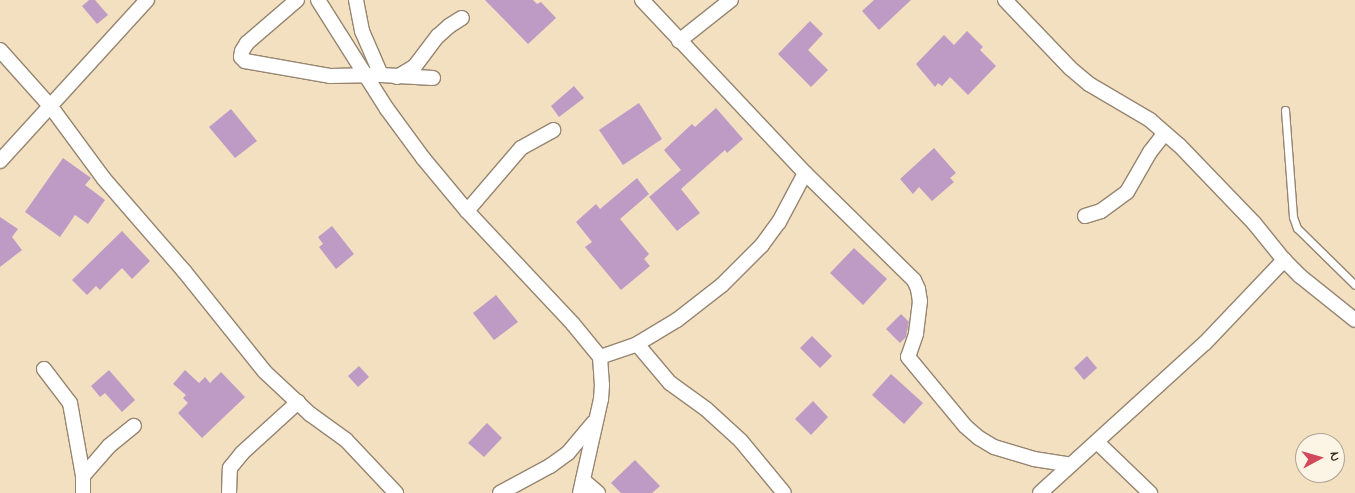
<!DOCTYPE html>
<html>
<head>
<meta charset="utf-8">
<style>
  body { margin:0 }
  #map { position:relative; width:1355px; height:493px; overflow:hidden; background:#f2e0c1; font-family:"Indie Flower",sans-serif }
  div>[style] { position:absolute }
  [style*='--x'] { left:calc(var(--x)*1px); top:calc(var(--y)*1px); width:calc(var(--w)*1px); rotate:calc(var(--a)*1deg) }
  .building>* { inset:0; background:#bd9bc5 }
  .roads { filter:drop-shadow(1px 0 #968570) drop-shadow(-1px 0 #968570) drop-shadow(0 1px #968570) drop-shadow(0 -1px #968570) }
  .service>* { height:7px; margin:-3.5px; padding:0 3.5px; transform-origin:3.5px; border-radius:3.5px; background:#fff }
  .minor>* { height:14px; margin:-7px; padding:0 7px; transform-origin:7px; border-radius:7px; background:#fff }
  span { translate:-50% -50%; white-space:nowrap; text-align:center; line-height:1.15; -webkit-text-stroke:4px #fcf5e5; paint-order:stroke }
  .north { position:absolute; left:1295px; top:433px; width:50px; height:50px; box-sizing:border-box; background:#fcf5e5; border:1px solid #afa495; border-radius:50%; rotate:84deg; font-size:14px; font-weight:700; line-height:20px; text-align:center; color:#3b2a1e }
  .north::after { content:''; display:block; margin:auto; width:18px; height:22px; background:#d1495b; clip-path:polygon(50% 0,100% 100%,50% 72%,0 100%) }
</style>
</head>
<body>
<div id="map">
  <div class="building">
    <i style="clip-path:polygon(89px 0,95px 0,108px 15px,97px 24px,82px 6px)"></i>
    <i style="clip-path:polygon(485px 0,533px 0,537px 4px,541px 2px,556px 18px,528px 44px)"></i>
    <i style="clip-path:polygon(874px 0,911px 0,879px 30px,862px 11px)"></i>
    <i style="clip-path:polygon(810px 21px,823px 34px,808px 50px,828px 70px,811px 87px,778px 54px)"></i>
    <i style="clip-path:polygon(967px 31px,983px 47px,980px 50px,996px 66px,968px 95px,950px 77px,942px 86px,938px 83px,935px 87px,916px 64px,944px 35px,954px 45px)"></i>
    <i style="clip-path:polygon(574px 86px,584px 98px,559px 117px,551px 106px)"></i>
    <i style="clip-path:polygon(639px 103px,662px 139px,623px 165px,599px 130px)"></i>
    <i style="clip-path:polygon(716px 108px,743px 139px,727px 153px,725px 150px,681px 189px,700px 213px,677px 231px,649px 197px,681px 170px,664px 150px,692px 124px,695px 127px)"></i>
    <i style="clip-path:polygon(231px 109px,257px 141px,235px 158px,209px 127px)"></i>
    <i style="clip-path:polygon(934px 148px,956px 173px,950px 178px,954px 182px,932px 201px,919px 187px,913px 194px,900px 179px)"></i>
    <i style="clip-path:polygon(63px 158px,91px 178px,85px 185px,105px 200px,88px 224px,75px 215px,60px 237px,25px 212px)"></i>
    <i style="clip-path:polygon(637px 178px,649px 194px,620px 219px,649px 254px,644px 259px,650px 266px,621px 290px,585px 247px,592px 242px,576px 222px,596px 204px,600px 209px)"></i>
    <i style="clip-path:polygon(0 217px,18px 229px,12px 237px,22px 250px,0 267px)"></i>
    <i style="clip-path:polygon(332px 226px,354px 254px,336px 269px,319px 247px,323px 244px,318px 237px)"></i>
    <i style="clip-path:polygon(122px 231px,150px 261px,132px 279px,122px 268px,100px 290px,96px 286px,87px 295px,72px 280px)"></i>
    <i style="clip-path:polygon(854px 248px,887px 279px,863px 305px,830px 273px)"></i>
    <i style="clip-path:polygon(496px 295px,518px 322px,494px 340px,473px 313px)"></i>
    <i style="clip-path:polygon(901px 314px,909px 322px,906px 337px,900px 343px,886px 329px)"></i>
    <i style="clip-path:polygon(812px 336px,832px 356px,820px 368px,800px 348px)"></i>
    <i style="clip-path:polygon(1087px 356px,1097px 368px,1084px 380px,1074px 368px)"></i>
    <i style="clip-path:polygon(359px 366px,369px 377px,358px 387px,348px 376px)"></i>
    <i style="clip-path:polygon(109px 370px,135px 400px,122px 412px,105px 393px,100px 397px,91px 386px)"></i>
    <i style="clip-path:polygon(185px 370px,199px 383px,205px 377px,210px 383px,221px 372px,245px 397px,202px 438px,178px 413px,188px 403px,183px 398px,186px 395px,173px 384px)"></i>
    <i style="clip-path:polygon(891px 374px,923px 403px,904px 424px,872px 395px)"></i>
    <i style="clip-path:polygon(813px 401px,828px 417px,811px 435px,795px 419px)"></i>
    <i style="clip-path:polygon(487px 423px,502px 438px,484px 457px,468px 443px)"></i>
    <i style="clip-path:polygon(635px 460px,660px 486px,652px 493px,621px 493px,611px 483px)"></i>
  </div>
  <div class="roads">
    <div class="service">
      <i style="--x:1285;--y:110;--w:107;--a:85.7"></i>
      <i style="--x:1293;--y:217;--w:12;--a:70"></i>
      <i style="--x:1297;--y:228;--w:81;--a:44.5"></i>
    </div>
    <div class="minor">
      <i style="--x:297;--y:0;--w:66;--a:139.3"></i>
      <i style="--x:247;--y:43;--w:9;--a:122"></i>
      <i style="--x:242;--y:51;--w:6;--a:99"></i>
      <i style="--x:241;--y:57;--w:6;--a:45"></i>
      <i style="--x:245;--y:61;--w:86;--a:10"></i>
      <i style="--x:330;--y:76;--w:51;--a:-1.1"></i>
      <i style="--x:381;--y:75;--w:52;--a:3.3"></i>
      <i style="--x:318;--y:0;--w:129;--a:57.7"></i>
      <i style="--x:387;--y:109;--w:61;--a:53.7"></i>
      <i style="--x:423;--y:158;--w:69;--a:50.3"></i>
      <i style="--x:467;--y:211;--w:155;--a:46.8"></i>
      <i style="--x:573;--y:324;--w:43;--a:50.7"></i>
      <i style="--x:600;--y:357;--w:28;--a:86"></i>
      <i style="--x:602;--y:385;--w:14;--a:94"></i>
      <i style="--x:601;--y:399;--w:96;--a:102.6"></i>
      <i style="--x:356;--y:0;--w:32;--a:79"></i>
      <i style="--x:362;--y:31;--w:48;--a:66.6"></i>
      <i style="--x:642;--y:0;--w:238;--a:46.7"></i>
      <i style="--x:805;--y:173;--w:153;--a:44.5"></i>
      <i style="--x:914;--y:280;--w:10;--a:66"></i>
      <i style="--x:918;--y:289;--w:12;--a:81"></i>
      <i style="--x:920;--y:301;--w:33;--a:97"></i>
      <i style="--x:916;--y:334;--w:24;--a:109"></i>
      <i style="--x:908;--y:357;--w:89;--a:50.4"></i>
      <i style="--x:965;--y:426;--w:18;--a:41"></i>
      <i style="--x:979;--y:438;--w:17;--a:31"></i>
      <i style="--x:994;--y:447;--w:42;--a:16.7"></i>
      <i style="--x:1034;--y:459;--w:37;--a:9"></i>
      <i style="--x:1005;--y:0;--w:94;--a:46.3"></i>
      <i style="--x:1070;--y:68;--w:25;--a:40"></i>
      <i style="--x:1089;--y:84;--w:71;--a:30.5"></i>
      <i style="--x:1150;--y:120;--w:38;--a:41"></i>
      <i style="--x:1179;--y:145;--w:108;--a:46.1"></i>
      <i style="--x:1254;--y:223;--w:48;--a:51"></i>
      <i style="--x:1284;--y:260;--w:23;--a:45"></i>
      <i style="--x:1300;--y:276;--w:70;--a:38.7"></i>
      <i style="--x:679;--y:41;--w:66;--a:-38.3"></i>
      <i style="--x:0;--y:50;--w:76;--a:48.2"></i>
      <i style="--x:51;--y:107;--w:89;--a:53.6"></i>
      <i style="--x:104;--y:179;--w:122;--a:49"></i>
      <i style="--x:184;--y:271;--w:129;--a:51.3"></i>
      <i style="--x:265;--y:372;--w:62;--a:43"></i>
      <i style="--x:310;--y:414;--w:44;--a:35.8"></i>
      <i style="--x:346;--y:440;--w:73;--a:46.7"></i>
      <i style="--x:397;--y:77;--w:21;--a:-31"></i>
      <i style="--x:415;--y:66;--w:38;--a:-53"></i>
      <i style="--x:438;--y:36;--w:15;--a:-42"></i>
      <i style="--x:449;--y:26;--w:15;--a:-32"></i>
      <i style="--x:0;--y:161;--w:218;--a:-47.6"></i>
      <i style="--x:467;--y:211;--w:83;--a:-49.4"></i>
      <i style="--x:521;--y:148;--w:37;--a:-29"></i>
      <i style="--x:1085;--y:216;--w:17;--a:-17"></i>
      <i style="--x:1101;--y:211;--w:32;--a:-36"></i>
      <i style="--x:1127;--y:192;--w:46;--a:-60.1"></i>
      <i style="--x:1150;--y:152;--w:24;--a:-52"></i>
      <i style="--x:637;--y:344;--w:51;--a:49.8"></i>
      <i style="--x:670;--y:383;--w:44;--a:35.8"></i>
      <i style="--x:706;--y:409;--w:47;--a:42.4"></i>
      <i style="--x:741;--y:441;--w:67;--a:50.4"></i>
      <i style="--x:600;--y:357;--w:39;--a:-19"></i>
      <i style="--x:637;--y:344;--w:47;--a:-31"></i>
      <i style="--x:677;--y:320;--w:57;--a:-37.9"></i>
      <i style="--x:722;--y:285;--w:57;--a:-45"></i>
      <i style="--x:762;--y:245;--w:29;--a:-54"></i>
      <i style="--x:779;--y:222;--w:55;--a:-62"></i>
      <i style="--x:44;--y:369;--w:43;--a:52.6"></i>
      <i style="--x:70;--y:403;--w:74;--a:79.9"></i>
      <i style="--x:83;--y:476;--w:17;--a:90"></i>
      <i style="--x:1097;--y:442;--w:74;--a:43.9"></i>
      <i style="--x:83;--y:476;--w:40;--a:-49"></i>
      <i style="--x:109;--y:446;--w:32;--a:-39"></i>
      <i style="--x:583;--y:480;--w:20;--a:41"></i>
      <i style="--x:229;--y:493;--w:25;--a:-88"></i>
      <i style="--x:230;--y:468;--w:19;--a:-51"></i>
      <i style="--x:242;--y:453;--w:76;--a:-42.3"></i>
      <i style="--x:500;--y:493;--w:57;--a:-28.4"></i>
      <i style="--x:550;--y:466;--w:22;--a:-36"></i>
      <i style="--x:568;--y:453;--w:40;--a:-50"></i>
      <i style="--x:1040;--y:493;--w:223;--a:-42.3"></i>
      <i style="--x:1205;--y:343;--w:115;--a:-46.4"></i>
    </div>
  </div>
  <div class="north">N</div>
</div>
</body>
</html>
